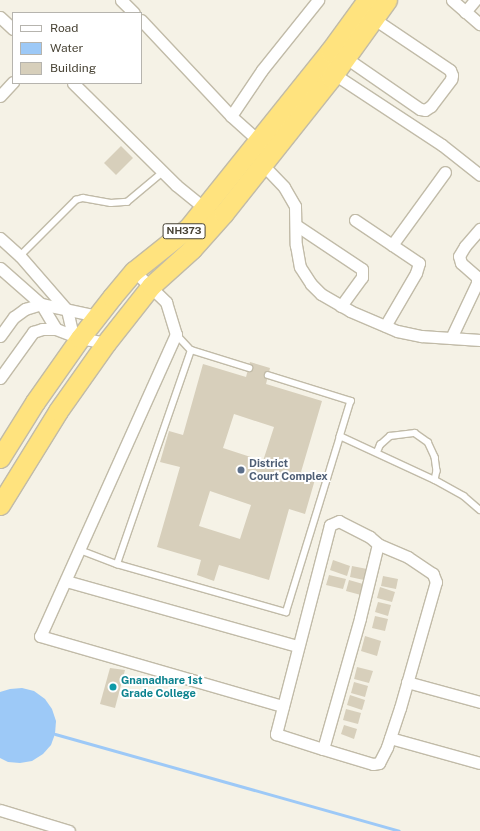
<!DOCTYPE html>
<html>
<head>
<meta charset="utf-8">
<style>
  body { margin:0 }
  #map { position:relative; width:480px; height:831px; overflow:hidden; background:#f5f2e6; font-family:"Public Sans",sans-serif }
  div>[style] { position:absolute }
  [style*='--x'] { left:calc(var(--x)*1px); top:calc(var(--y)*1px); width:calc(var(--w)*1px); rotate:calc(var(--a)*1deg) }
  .water>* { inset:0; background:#9dc9f7 }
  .stream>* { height:3px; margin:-1.5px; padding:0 1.5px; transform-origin:1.5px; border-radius:1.5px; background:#9dc9f7 }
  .building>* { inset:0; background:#d7cfbb }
  .roads { filter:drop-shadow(1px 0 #c1bba8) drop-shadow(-1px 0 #c1bba8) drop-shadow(0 1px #c1bba8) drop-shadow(0 -1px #c1bba8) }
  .service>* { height:5.5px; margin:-2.75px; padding:0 2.75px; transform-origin:2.75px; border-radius:2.75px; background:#fff }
  .minor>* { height:11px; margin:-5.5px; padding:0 5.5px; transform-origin:5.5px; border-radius:5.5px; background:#fff }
  .trunk>* { height:19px; margin:-9.5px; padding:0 9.5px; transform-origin:9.5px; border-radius:9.5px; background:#ffe37e }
  .dots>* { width:11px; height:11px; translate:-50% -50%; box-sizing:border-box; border:2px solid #fff; border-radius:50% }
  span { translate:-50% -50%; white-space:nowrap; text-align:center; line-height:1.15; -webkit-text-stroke:4px #fff; paint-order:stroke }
  .shield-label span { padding:1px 3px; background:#fff; border:1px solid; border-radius:3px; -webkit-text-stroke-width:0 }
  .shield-label { font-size:10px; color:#484335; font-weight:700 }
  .service-label { font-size:11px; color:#4e5e75; font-weight:700 }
  .left { translate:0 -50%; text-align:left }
  .culture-label { font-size:11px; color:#0d838f; font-weight:700 }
  .legend { position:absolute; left:12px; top:12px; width:130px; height:72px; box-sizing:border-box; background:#fff; border:1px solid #b6b4ae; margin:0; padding:5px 7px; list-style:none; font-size:12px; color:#484335 }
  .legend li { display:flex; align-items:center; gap:8px; height:20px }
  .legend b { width:20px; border:1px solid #b6b4ae }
</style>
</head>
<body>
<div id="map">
  <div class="water">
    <i style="clip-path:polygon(22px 688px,34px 691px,45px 699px,52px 709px,56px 721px,55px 734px,51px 745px,43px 754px,32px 761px,20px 763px,8px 762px,0 758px,0 692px,10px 689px)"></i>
  </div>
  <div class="stream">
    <i style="--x:55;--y:734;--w:357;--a:15.7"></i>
  </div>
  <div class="building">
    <i style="clip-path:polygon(121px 146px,133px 158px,116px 175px,104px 163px)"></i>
    <i style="clip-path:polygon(evenodd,250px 362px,270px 368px,266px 384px,322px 401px,301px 472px,316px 476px,305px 514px,289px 509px,269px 580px,219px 565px,214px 581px,197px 575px,201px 560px,157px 547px,180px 467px,160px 462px,169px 431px,183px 435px,203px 364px,246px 377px,250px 362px,234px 414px,274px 427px,263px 461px,223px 448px,234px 414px,250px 362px,210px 491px,251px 505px,240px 539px,199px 526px,210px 491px)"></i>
    <i style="clip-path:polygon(333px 560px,350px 566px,347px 576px,330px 570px)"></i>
    <i style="clip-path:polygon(352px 566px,367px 569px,364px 580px,350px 577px)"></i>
    <i style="clip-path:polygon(329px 575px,346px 579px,343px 589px,326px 585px)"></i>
    <i style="clip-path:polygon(383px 576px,398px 579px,396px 589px,381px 586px)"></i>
    <i style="clip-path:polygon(349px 580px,363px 584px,361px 595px,346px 591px)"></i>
    <i style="clip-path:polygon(380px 587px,395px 592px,392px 602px,377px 598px)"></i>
    <i style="clip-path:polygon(378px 602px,391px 605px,388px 616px,375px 612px)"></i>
    <i style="clip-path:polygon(375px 616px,388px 619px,385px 631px,372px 628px)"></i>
    <i style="clip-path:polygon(365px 636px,381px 641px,377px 656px,361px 651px)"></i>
    <i style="clip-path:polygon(357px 667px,373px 671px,369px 683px,354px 679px)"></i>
    <i style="clip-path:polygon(110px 668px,125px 670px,115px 708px,100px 704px)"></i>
    <i style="clip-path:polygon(354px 682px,368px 686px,365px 697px,351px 693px)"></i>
    <i style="clip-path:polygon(350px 695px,365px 700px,362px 710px,347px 705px)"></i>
    <i style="clip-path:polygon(346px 709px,361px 713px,358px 724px,343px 720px)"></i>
    <i style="clip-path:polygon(344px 725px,357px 729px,354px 739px,341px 734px)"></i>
  </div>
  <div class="roads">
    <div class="service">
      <i style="--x:20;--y:256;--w:79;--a:-45"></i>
      <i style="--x:76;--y:200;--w:7;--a:-16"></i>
      <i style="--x:83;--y:198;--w:28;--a:10"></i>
      <i style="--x:111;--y:203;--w:16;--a:-4"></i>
      <i style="--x:127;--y:202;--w:47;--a:-39.8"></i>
      <i style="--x:176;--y:334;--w:22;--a:47"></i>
      <i style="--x:191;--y:350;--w:61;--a:17.2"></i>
      <i style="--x:268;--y:375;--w:87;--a:17.4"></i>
      <i style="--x:351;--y:401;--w:37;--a:107"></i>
      <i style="--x:340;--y:436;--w:105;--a:24.9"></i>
      <i style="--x:435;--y:480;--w:33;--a:29"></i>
      <i style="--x:464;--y:496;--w:21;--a:41"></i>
      <i style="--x:377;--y:452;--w:8;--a:-67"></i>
      <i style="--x:380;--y:445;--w:13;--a:-42"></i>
      <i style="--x:390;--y:436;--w:25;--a:-7"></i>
      <i style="--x:415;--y:433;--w:16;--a:35"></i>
      <i style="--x:428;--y:442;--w:17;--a:65"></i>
      <i style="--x:435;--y:457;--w:14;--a:82"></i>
      <i style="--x:437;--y:471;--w:9;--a:103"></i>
      <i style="--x:80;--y:550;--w:40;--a:21"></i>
      <i style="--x:117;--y:564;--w:176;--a:15.9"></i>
      <i style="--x:286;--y:612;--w:184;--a:-72.9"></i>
      <i style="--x:117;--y:564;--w:226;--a:-70.9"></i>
    </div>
    <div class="minor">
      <i style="--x:121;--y:0;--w:18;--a:45"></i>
      <i style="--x:452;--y:0;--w:37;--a:41"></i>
      <i style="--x:465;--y:12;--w:16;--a:-50"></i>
      <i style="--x:0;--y:17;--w:18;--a:43"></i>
      <i style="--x:141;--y:20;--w:132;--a:46.8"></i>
      <i style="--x:231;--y:116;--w:38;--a:42"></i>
      <i style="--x:346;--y:58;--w:90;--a:34.6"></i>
      <i style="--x:420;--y:109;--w:5;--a:11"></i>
      <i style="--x:425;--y:110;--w:7;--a:-34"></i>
      <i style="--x:431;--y:106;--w:34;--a:-53"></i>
      <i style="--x:451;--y:79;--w:4;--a:-76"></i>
      <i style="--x:452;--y:75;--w:5;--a:-112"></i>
      <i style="--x:450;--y:70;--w:92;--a:-146.1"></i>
      <i style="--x:334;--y:74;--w:129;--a:33.3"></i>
      <i style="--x:442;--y:145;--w:48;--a:38.3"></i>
      <i style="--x:73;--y:83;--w:145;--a:44.7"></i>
      <i style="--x:176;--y:185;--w:36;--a:39"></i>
      <i style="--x:0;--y:96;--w:19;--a:-47"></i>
      <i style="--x:231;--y:116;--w:55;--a:-56"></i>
      <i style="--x:262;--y:70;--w:90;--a:-51.3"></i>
      <i style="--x:263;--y:165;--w:30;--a:46"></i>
      <i style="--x:284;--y:187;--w:22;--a:60"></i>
      <i style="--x:295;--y:206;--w:39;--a:89"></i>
      <i style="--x:296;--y:245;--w:22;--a:80"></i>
      <i style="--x:300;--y:267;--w:20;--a:57"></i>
      <i style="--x:311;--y:284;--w:14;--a:45"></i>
      <i style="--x:321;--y:294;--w:34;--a:30"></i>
      <i style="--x:350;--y:311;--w:51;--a:23.1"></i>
      <i style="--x:397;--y:331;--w:25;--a:12"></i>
      <i style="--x:421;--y:336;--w:59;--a:3.9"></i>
      <i style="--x:355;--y:220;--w:77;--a:33.9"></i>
      <i style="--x:419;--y:263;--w:10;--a:107"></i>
      <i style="--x:416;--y:273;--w:61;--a:120.3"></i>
      <i style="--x:296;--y:225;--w:79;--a:33.7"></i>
      <i style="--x:362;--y:269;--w:8;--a:90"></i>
      <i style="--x:362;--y:277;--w:36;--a:126"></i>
      <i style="--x:0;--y:238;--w:27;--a:42"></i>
      <i style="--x:20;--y:256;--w:72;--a:49"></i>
      <i style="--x:67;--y:310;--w:26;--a:77"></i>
      <i style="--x:392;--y:245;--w:90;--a:-54"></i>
      <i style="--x:0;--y:268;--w:55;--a:41.3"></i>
      <i style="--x:41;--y:304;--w:29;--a:59"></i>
      <i style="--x:134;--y:271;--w:45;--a:44.1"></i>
      <i style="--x:166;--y:302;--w:34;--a:73"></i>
      <i style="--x:176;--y:334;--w:331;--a:114.2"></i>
      <i style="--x:40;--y:636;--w:253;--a:16.1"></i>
      <i style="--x:0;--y:336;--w:24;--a:-54"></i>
      <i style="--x:14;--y:317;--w:14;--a:-36"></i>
      <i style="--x:25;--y:309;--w:17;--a:-17"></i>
      <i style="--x:41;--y:304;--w:57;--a:12.1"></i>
      <i style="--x:451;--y:338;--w:61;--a:-64.7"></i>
      <i style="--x:477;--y:283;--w:6;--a:-90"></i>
      <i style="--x:477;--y:277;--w:21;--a:-139"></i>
      <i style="--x:461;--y:263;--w:7;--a:-106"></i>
      <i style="--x:459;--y:256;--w:12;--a:-59"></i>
      <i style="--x:465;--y:246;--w:23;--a:-49"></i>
      <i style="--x:0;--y:378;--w:57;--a:-54.3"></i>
      <i style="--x:33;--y:332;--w:9;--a:-18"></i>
      <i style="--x:42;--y:329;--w:14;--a:0"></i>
      <i style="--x:56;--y:329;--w:26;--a:21"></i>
      <i style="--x:80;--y:338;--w:26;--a:11"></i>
      <i style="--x:66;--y:581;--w:241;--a:15.7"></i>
      <i style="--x:407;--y:682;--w:76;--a:15.3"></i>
      <i style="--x:390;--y:738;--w:93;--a:15.5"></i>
      <i style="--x:323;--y:749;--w:136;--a:-74.2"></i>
      <i style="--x:360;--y:618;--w:76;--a:-76.3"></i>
      <i style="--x:378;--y:544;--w:11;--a:-139"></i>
      <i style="--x:370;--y:537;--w:35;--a:-153"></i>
      <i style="--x:339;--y:521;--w:10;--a:156"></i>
      <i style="--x:330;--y:525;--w:216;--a:104.5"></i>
      <i style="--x:276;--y:734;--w:49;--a:17.7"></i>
      <i style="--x:323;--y:749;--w:52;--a:16.7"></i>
      <i style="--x:373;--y:764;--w:6;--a:-9"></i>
      <i style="--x:379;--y:763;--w:18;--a:-63"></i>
      <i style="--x:387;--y:747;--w:41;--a:-71.6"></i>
      <i style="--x:400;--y:708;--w:131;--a:-74.1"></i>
      <i style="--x:436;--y:582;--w:9;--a:-111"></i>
      <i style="--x:433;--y:574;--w:30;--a:-146"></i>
      <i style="--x:408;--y:557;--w:33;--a:-157"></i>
      <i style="--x:0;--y:810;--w:72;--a:16.9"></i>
    </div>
    <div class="trunk">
      <i style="--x:0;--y:458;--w:66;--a:-58"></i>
      <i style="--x:35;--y:402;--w:78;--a:-54.9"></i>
      <i style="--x:80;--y:338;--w:52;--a:-52"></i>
      <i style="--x:112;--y:297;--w:34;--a:-50"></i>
      <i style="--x:134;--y:271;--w:69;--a:-38.5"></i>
      <i style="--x:188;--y:228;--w:227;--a:-51.3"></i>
      <i style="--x:330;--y:51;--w:63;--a:-54"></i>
      <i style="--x:0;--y:505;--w:110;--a:-58.3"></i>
      <i style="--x:58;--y:411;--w:83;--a:-54.8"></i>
      <i style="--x:106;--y:343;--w:73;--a:-51.7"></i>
      <i style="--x:151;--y:286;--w:55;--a:-42.1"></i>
      <i style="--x:192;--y:249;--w:48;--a:-48.4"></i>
      <i style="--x:224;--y:213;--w:172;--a:-51.6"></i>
      <i style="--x:331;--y:78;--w:96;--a:-54.3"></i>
    </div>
  </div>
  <div class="dots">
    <i style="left:241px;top:470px;background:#5c6f8a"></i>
    <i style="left:113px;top:687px;background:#0f9aa8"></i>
  </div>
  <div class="shield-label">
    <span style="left:184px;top:231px">NH373</span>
  </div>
  <div class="service-label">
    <span class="left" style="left:249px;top:470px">District<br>Court Complex</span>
  </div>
  <div class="culture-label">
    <span class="left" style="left:121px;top:687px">Gnanadhare 1st<br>Grade College</span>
  </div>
  <ul class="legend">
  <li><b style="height:5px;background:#fff"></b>Road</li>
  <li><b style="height:11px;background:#9dc9f7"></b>Water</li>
  <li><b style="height:11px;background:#d7cfbb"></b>Building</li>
  </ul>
</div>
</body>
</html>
